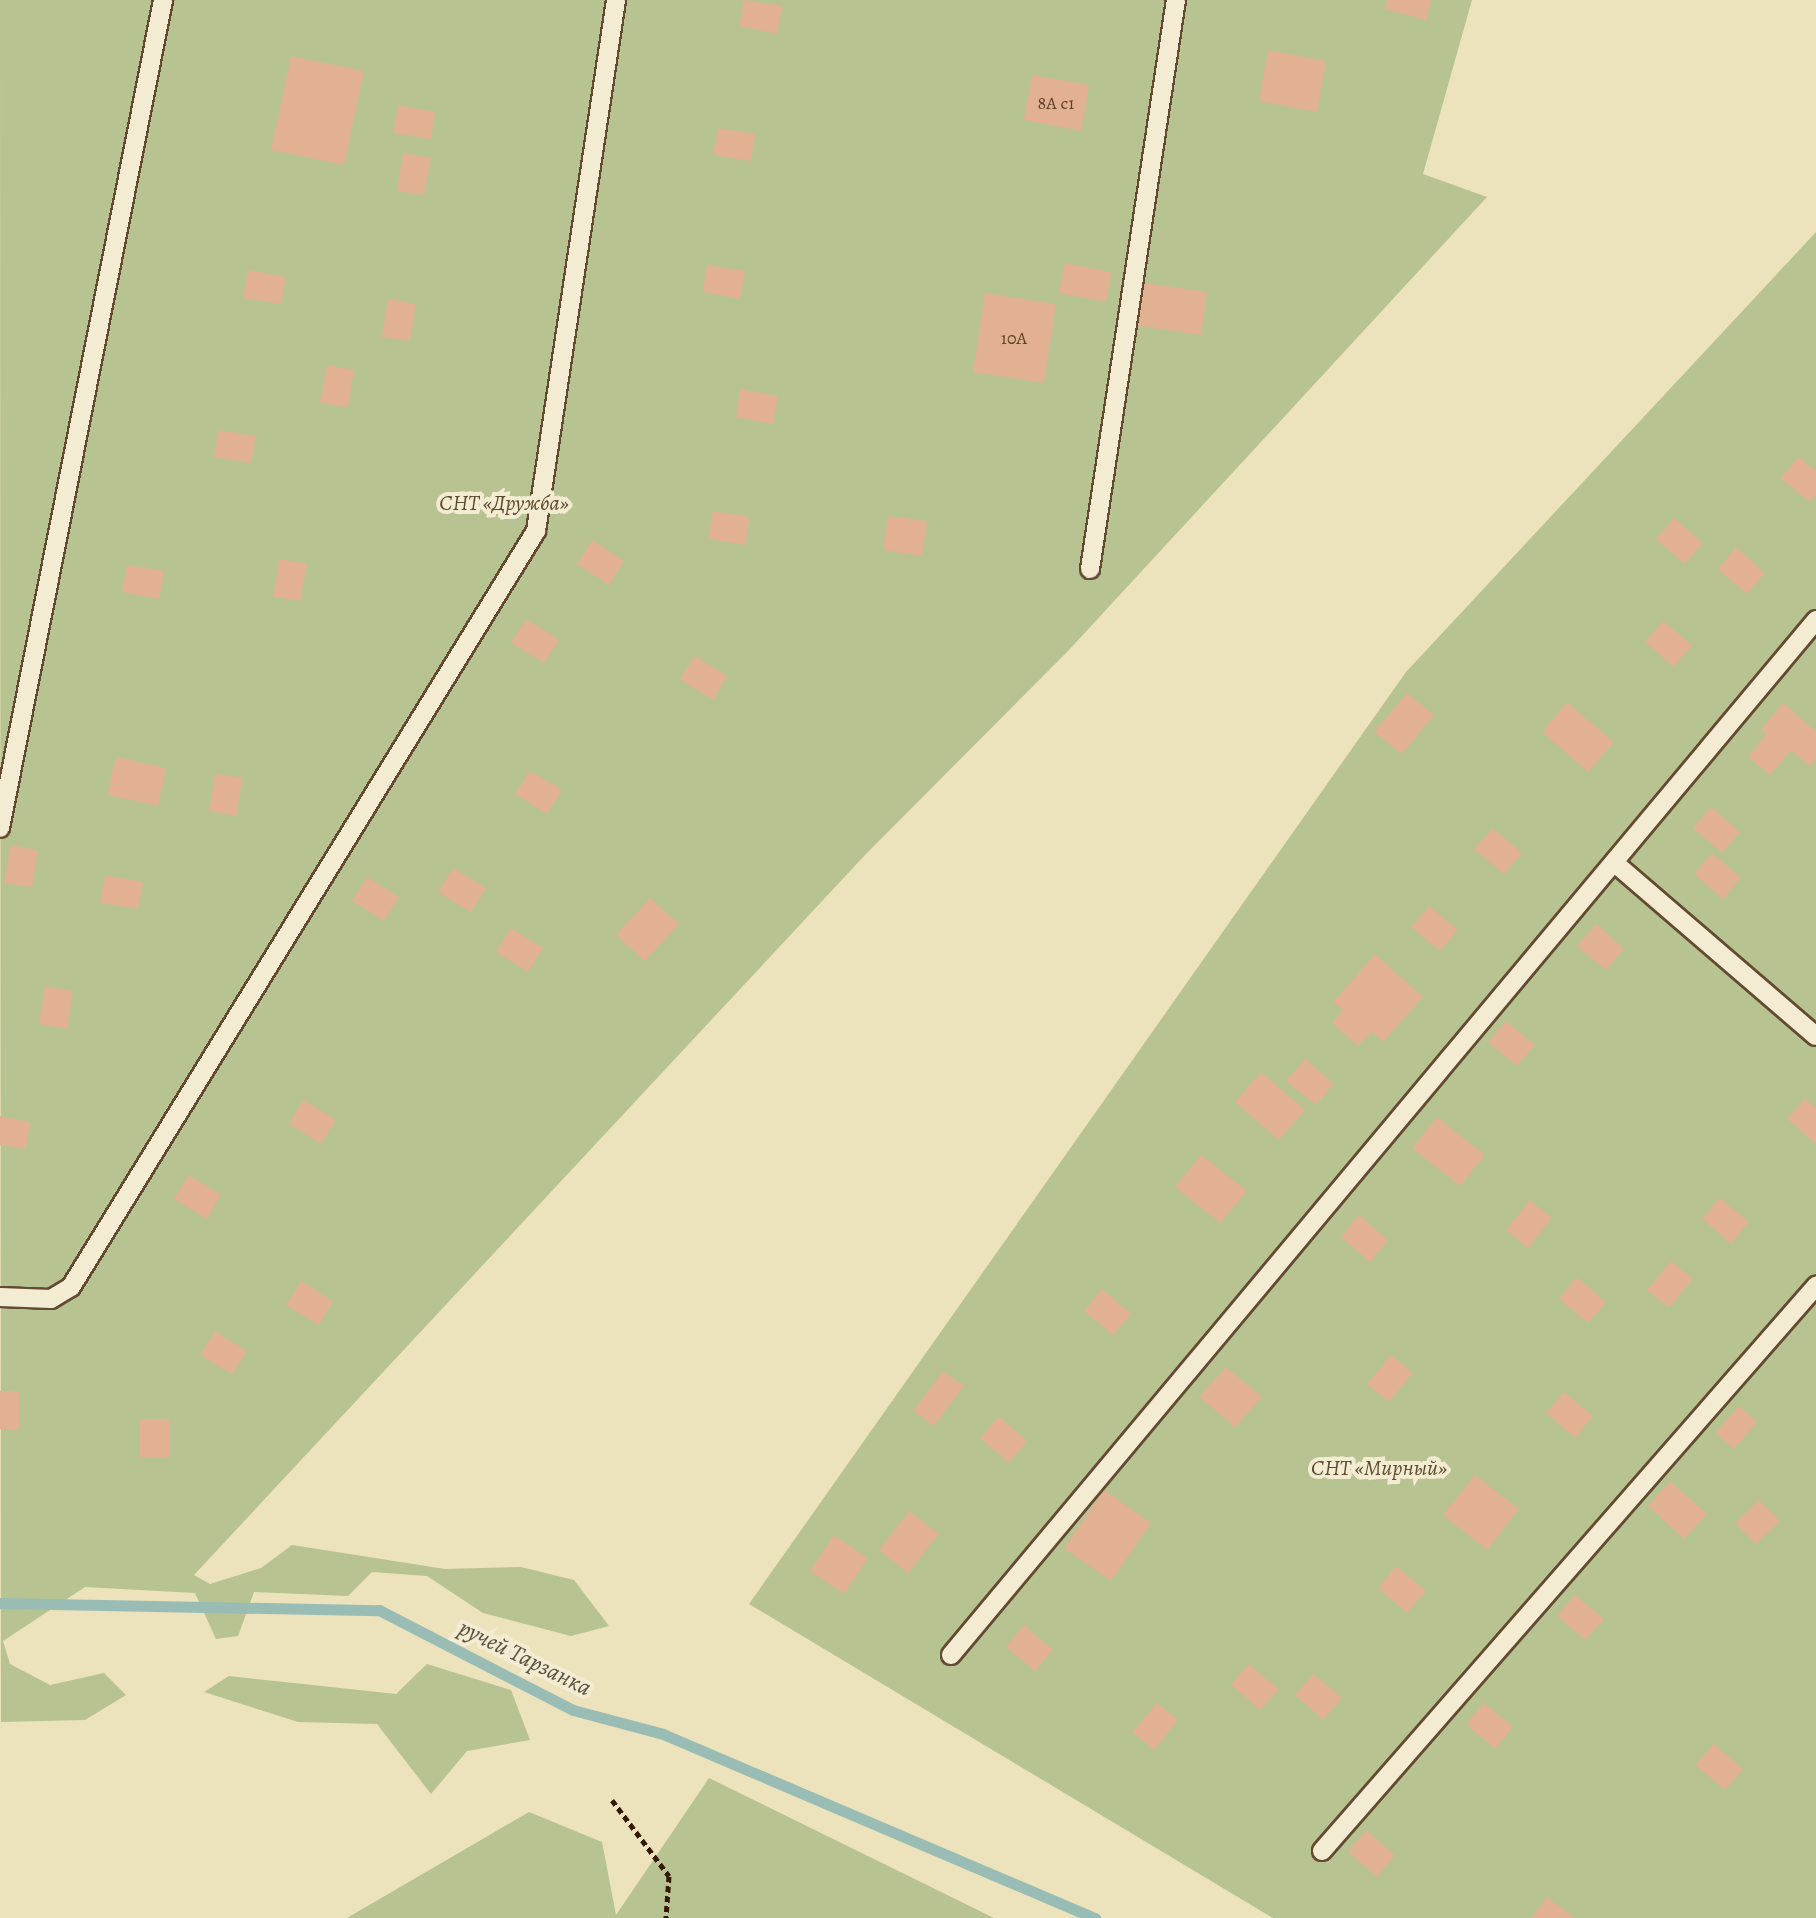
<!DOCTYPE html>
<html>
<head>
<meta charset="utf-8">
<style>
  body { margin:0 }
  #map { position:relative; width:1816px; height:1918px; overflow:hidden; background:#ece2bc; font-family:Alegreya,serif }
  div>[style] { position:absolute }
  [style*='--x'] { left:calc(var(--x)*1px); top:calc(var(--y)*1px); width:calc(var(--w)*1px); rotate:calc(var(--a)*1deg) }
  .green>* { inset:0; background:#b7c391 }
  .stream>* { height:11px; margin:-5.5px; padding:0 5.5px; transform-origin:5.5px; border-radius:5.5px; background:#99bdb5 }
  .building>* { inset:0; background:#e2b192 }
  .path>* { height:5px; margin-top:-2.5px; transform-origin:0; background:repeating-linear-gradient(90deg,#351702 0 6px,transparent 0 10px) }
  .roads { filter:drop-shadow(2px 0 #634a30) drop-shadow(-2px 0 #634a30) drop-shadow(0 2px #634a30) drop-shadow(0 -2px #634a30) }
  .service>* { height:18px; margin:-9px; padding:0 9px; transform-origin:9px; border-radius:9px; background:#f3ecd3 }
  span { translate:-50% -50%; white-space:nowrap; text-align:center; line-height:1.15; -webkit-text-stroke:8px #f3ecd3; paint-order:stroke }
  .number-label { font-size:18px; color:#603e26 }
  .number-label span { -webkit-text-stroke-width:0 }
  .park-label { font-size:22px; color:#5c4b2d; font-style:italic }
  .water-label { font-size:24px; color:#585141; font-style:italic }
</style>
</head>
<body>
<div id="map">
  <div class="green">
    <i style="clip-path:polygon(0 0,1472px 0,1423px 174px,1487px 197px,1068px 651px,865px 855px,194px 1575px,210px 1584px,261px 1568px,292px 1545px,445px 1569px,521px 1567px,574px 1580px,609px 1626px,571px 1636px,483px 1613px,427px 1576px,372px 1572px,348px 1596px,254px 1592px,238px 1636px,216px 1639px,195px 1593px,85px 1587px,3px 1641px,10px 1664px,50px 1685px,104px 1673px,126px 1695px,85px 1720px,1px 1722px)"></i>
    <i style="clip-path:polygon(1816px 232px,1816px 1918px,1273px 1918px,749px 1604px,1406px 672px)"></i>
    <i style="clip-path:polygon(427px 1664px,511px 1690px,530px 1740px,467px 1751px,431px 1794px,377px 1724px,298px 1722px,204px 1692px,229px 1676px,396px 1694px)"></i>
    <i style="clip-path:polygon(709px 1778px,994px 1918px,347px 1918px,529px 1812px,602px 1842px,616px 1915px)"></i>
  </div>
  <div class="stream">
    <i style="--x:0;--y:1603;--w:379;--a:1.1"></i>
    <i style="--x:379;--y:1610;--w:218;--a:27.3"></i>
    <i style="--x:573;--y:1710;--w:93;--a:14.9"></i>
    <i style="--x:663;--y:1734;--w:470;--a:23.1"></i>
  </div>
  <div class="building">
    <i style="clip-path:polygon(744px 0,782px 6px,777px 34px,739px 26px)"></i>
    <i style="clip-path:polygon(1387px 0,1431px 0,1426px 20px,1385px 9px)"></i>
    <i style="clip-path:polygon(1268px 50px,1326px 61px,1317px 112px,1259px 101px)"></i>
    <i style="clip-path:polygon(291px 56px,364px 71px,344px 165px,271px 150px)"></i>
    <i style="clip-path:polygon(1032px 75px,1089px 85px,1081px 131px,1024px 120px)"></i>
    <i style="clip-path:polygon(398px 105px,435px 112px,431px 139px,393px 133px)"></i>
    <i style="clip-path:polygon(718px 128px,755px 134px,751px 161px,713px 155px)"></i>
    <i style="clip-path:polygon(403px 153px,431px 158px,424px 195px,397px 191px)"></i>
    <i style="clip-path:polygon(1065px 263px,1111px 272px,1106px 302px,1059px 293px)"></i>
    <i style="clip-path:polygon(707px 265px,745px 271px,740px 299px,703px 292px)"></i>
    <i style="clip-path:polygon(248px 270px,286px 277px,281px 304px,243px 298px)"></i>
    <i style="clip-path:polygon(1138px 282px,1207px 292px,1201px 335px,1132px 325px)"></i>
    <i style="clip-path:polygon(985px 293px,1056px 304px,1044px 383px,973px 372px)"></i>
    <i style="clip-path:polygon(388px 299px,416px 304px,410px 341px,382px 337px)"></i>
    <i style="clip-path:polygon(327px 365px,354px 370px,348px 407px,320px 403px)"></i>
    <i style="clip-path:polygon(740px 389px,778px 396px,773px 424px,736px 417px)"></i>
    <i style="clip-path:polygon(219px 430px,256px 436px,251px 463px,214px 457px)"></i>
    <i style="clip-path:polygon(1799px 457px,1816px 471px,1816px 495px,1810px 502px,1780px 478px)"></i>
    <i style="clip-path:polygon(713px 511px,750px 517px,745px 545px,708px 539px)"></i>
    <i style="clip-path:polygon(888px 516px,927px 521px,922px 556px,883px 550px)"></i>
    <i style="clip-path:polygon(1674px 518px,1703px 543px,1685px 564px,1656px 539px)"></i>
    <i style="clip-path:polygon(592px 540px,624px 561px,609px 585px,577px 564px)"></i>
    <i style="clip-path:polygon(1736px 547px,1765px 573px,1747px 594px,1718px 569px)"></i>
    <i style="clip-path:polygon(279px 559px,307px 564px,300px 601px,273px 597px)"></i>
    <i style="clip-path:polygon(127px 565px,164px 571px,159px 599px,122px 592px)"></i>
    <i style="clip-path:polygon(526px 619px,559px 640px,544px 663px,511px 643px)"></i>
    <i style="clip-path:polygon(1663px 621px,1692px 645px,1674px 667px,1645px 642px)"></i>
    <i style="clip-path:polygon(695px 656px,727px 676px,713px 700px,680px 679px)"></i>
    <i style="clip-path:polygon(1407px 693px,1434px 715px,1402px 754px,1374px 732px)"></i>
    <i style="clip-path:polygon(1567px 702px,1614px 742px,1588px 772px,1542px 732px)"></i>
    <i style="clip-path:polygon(1783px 703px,1816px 731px,1816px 759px,1810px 766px,1791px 751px,1770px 775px,1748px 757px,1766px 735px,1761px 729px)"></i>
    <i style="clip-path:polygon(116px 757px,166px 768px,158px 806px,107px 795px)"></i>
    <i style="clip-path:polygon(530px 771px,562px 790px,547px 814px,515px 794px)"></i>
    <i style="clip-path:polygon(215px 774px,243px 778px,236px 816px,209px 811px)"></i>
    <i style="clip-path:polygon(1711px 807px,1740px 832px,1722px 853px,1693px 828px)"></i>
    <i style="clip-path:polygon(1493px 828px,1522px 853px,1504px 874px,1474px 849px)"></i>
    <i style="clip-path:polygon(11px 845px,38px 850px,32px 887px,4px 883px)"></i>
    <i style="clip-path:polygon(1712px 853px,1741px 878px,1723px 899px,1694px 874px)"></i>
    <i style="clip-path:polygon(453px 868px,486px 888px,471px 912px,438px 892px)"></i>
    <i style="clip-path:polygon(105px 875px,143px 882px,138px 909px,100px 903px)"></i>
    <i style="clip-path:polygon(367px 877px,399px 897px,384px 921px,352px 901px)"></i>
    <i style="clip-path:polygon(650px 898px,679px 924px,645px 961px,616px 935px)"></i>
    <i style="clip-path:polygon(1429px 906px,1458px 930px,1440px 951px,1411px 927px)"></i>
    <i style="clip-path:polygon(1596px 924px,1624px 949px,1606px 970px,1577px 946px)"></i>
    <i style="clip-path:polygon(511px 928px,543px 948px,528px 972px,496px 952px)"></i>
    <i style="clip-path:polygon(1375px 954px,1423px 997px,1383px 1042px,1372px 1032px,1358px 1046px,1332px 1023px,1343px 1010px,1333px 1002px)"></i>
    <i style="clip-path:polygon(45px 986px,73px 991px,67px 1029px,39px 1024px)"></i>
    <i style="clip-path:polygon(1506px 1021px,1535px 1045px,1517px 1066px,1488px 1042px)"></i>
    <i style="clip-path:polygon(1305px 1059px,1334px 1084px,1316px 1105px,1286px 1081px)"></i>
    <i style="clip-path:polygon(1261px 1072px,1305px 1110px,1279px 1140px,1235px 1102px)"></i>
    <i style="clip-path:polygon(1805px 1098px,1816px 1108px,1816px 1144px,1787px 1119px)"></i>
    <i style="clip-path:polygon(303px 1100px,336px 1120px,321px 1144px,289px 1124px)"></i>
    <i style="clip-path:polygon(0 1116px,30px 1122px,26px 1149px,0 1145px)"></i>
    <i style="clip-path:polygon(1437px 1117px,1485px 1155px,1460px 1186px,1412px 1148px)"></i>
    <i style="clip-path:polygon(1201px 1155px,1247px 1191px,1220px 1223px,1175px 1187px)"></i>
    <i style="clip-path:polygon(189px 1175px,221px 1195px,207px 1219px,174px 1199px)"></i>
    <i style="clip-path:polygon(1720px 1198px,1749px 1222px,1731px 1244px,1702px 1219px)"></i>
    <i style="clip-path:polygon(1530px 1200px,1552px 1218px,1528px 1248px,1506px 1230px)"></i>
    <i style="clip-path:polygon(1359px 1215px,1388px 1240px,1370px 1262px,1341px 1237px)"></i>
    <i style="clip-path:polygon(1671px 1261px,1693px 1279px,1669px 1308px,1647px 1290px)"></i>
    <i style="clip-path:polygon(1577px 1277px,1606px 1302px,1588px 1323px,1559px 1299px)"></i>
    <i style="clip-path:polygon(301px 1281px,333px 1301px,319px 1325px,286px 1305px)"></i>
    <i style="clip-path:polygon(1102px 1289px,1131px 1314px,1113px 1335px,1084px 1311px)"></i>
    <i style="clip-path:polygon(215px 1331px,247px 1351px,232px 1374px,200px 1355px)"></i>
    <i style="clip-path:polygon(1391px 1355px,1413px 1373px,1389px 1402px,1367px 1384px)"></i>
    <i style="clip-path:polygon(1226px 1367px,1262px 1397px,1235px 1427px,1199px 1397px)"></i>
    <i style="clip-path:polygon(943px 1371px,964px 1386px,934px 1426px,913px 1411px)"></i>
    <i style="clip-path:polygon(0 1391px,19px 1391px,19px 1429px,0 1429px)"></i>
    <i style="clip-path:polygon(1564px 1392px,1593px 1416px,1575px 1438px,1546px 1413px)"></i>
    <i style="clip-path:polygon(1739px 1406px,1757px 1422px,1734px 1449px,1715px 1433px)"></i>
    <i style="clip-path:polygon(999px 1416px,1027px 1441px,1009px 1463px,980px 1438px)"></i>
    <i style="clip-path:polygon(140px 1419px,169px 1419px,169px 1457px,140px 1457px)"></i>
    <i style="clip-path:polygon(1475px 1475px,1519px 1509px,1487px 1550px,1443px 1515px)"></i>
    <i style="clip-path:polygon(1670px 1481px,1707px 1514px,1684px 1539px,1648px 1506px)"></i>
    <i style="clip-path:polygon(1104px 1490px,1151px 1523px,1111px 1581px,1064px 1548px)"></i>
    <i style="clip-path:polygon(1759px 1500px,1780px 1521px,1756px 1544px,1735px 1523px)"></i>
    <i style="clip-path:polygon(909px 1511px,939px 1534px,908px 1573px,879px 1550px)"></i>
    <i style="clip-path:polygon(834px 1535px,868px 1558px,844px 1594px,810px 1571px)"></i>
    <i style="clip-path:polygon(1396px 1566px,1426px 1591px,1407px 1613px,1378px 1588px)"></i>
    <i style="clip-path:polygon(1575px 1595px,1604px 1619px,1585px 1640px,1557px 1616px)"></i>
    <i style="clip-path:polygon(1024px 1625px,1053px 1650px,1035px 1671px,1006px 1647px)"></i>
    <i style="clip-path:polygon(1249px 1664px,1279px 1689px,1260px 1710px,1231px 1685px)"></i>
    <i style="clip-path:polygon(1313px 1674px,1342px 1698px,1323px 1720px,1295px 1695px)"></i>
    <i style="clip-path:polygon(1157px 1703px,1178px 1720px,1154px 1750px,1132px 1732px)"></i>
    <i style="clip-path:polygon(1484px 1703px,1513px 1727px,1495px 1749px,1466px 1724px)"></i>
    <i style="clip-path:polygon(1714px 1744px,1743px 1769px,1725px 1790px,1695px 1765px)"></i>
    <i style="clip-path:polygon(1366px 1830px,1395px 1855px,1377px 1877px,1348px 1852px)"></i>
    <i style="clip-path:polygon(1547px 1897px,1575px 1918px,1531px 1918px)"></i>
  </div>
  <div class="path">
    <i style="--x:612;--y:1800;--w:95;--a:53.1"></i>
    <i style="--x:669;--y:1876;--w:42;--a:94.1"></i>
  </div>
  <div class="roads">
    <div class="service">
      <i style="--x:1090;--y:569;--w:575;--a:-81.41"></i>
      <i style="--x:0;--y:828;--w:844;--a:-78.86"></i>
      <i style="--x:1617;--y:865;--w:262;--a:40.7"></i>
      <i style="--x:0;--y:1297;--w:51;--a:2.2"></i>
      <i style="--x:51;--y:1299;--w:23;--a:-31"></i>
      <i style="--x:71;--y:1287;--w:888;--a:-58.41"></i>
      <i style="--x:536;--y:531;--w:537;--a:-81.43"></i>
      <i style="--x:951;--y:1655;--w:1349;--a:-50.11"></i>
      <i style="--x:1322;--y:1851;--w:751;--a:-48.84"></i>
    </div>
  </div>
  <div class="number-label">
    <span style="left:1056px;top:103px">8А с1</span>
    <span style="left:1014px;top:338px">10А</span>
  </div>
  <div class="park-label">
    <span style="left:504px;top:504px">СНТ «Дружба»</span>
    <span style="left:1379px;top:1469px">СНТ «Мирный»</span>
  </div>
  <div class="water-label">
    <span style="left:525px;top:1658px;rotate:26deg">ручей Тарзанка</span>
  </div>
</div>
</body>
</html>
